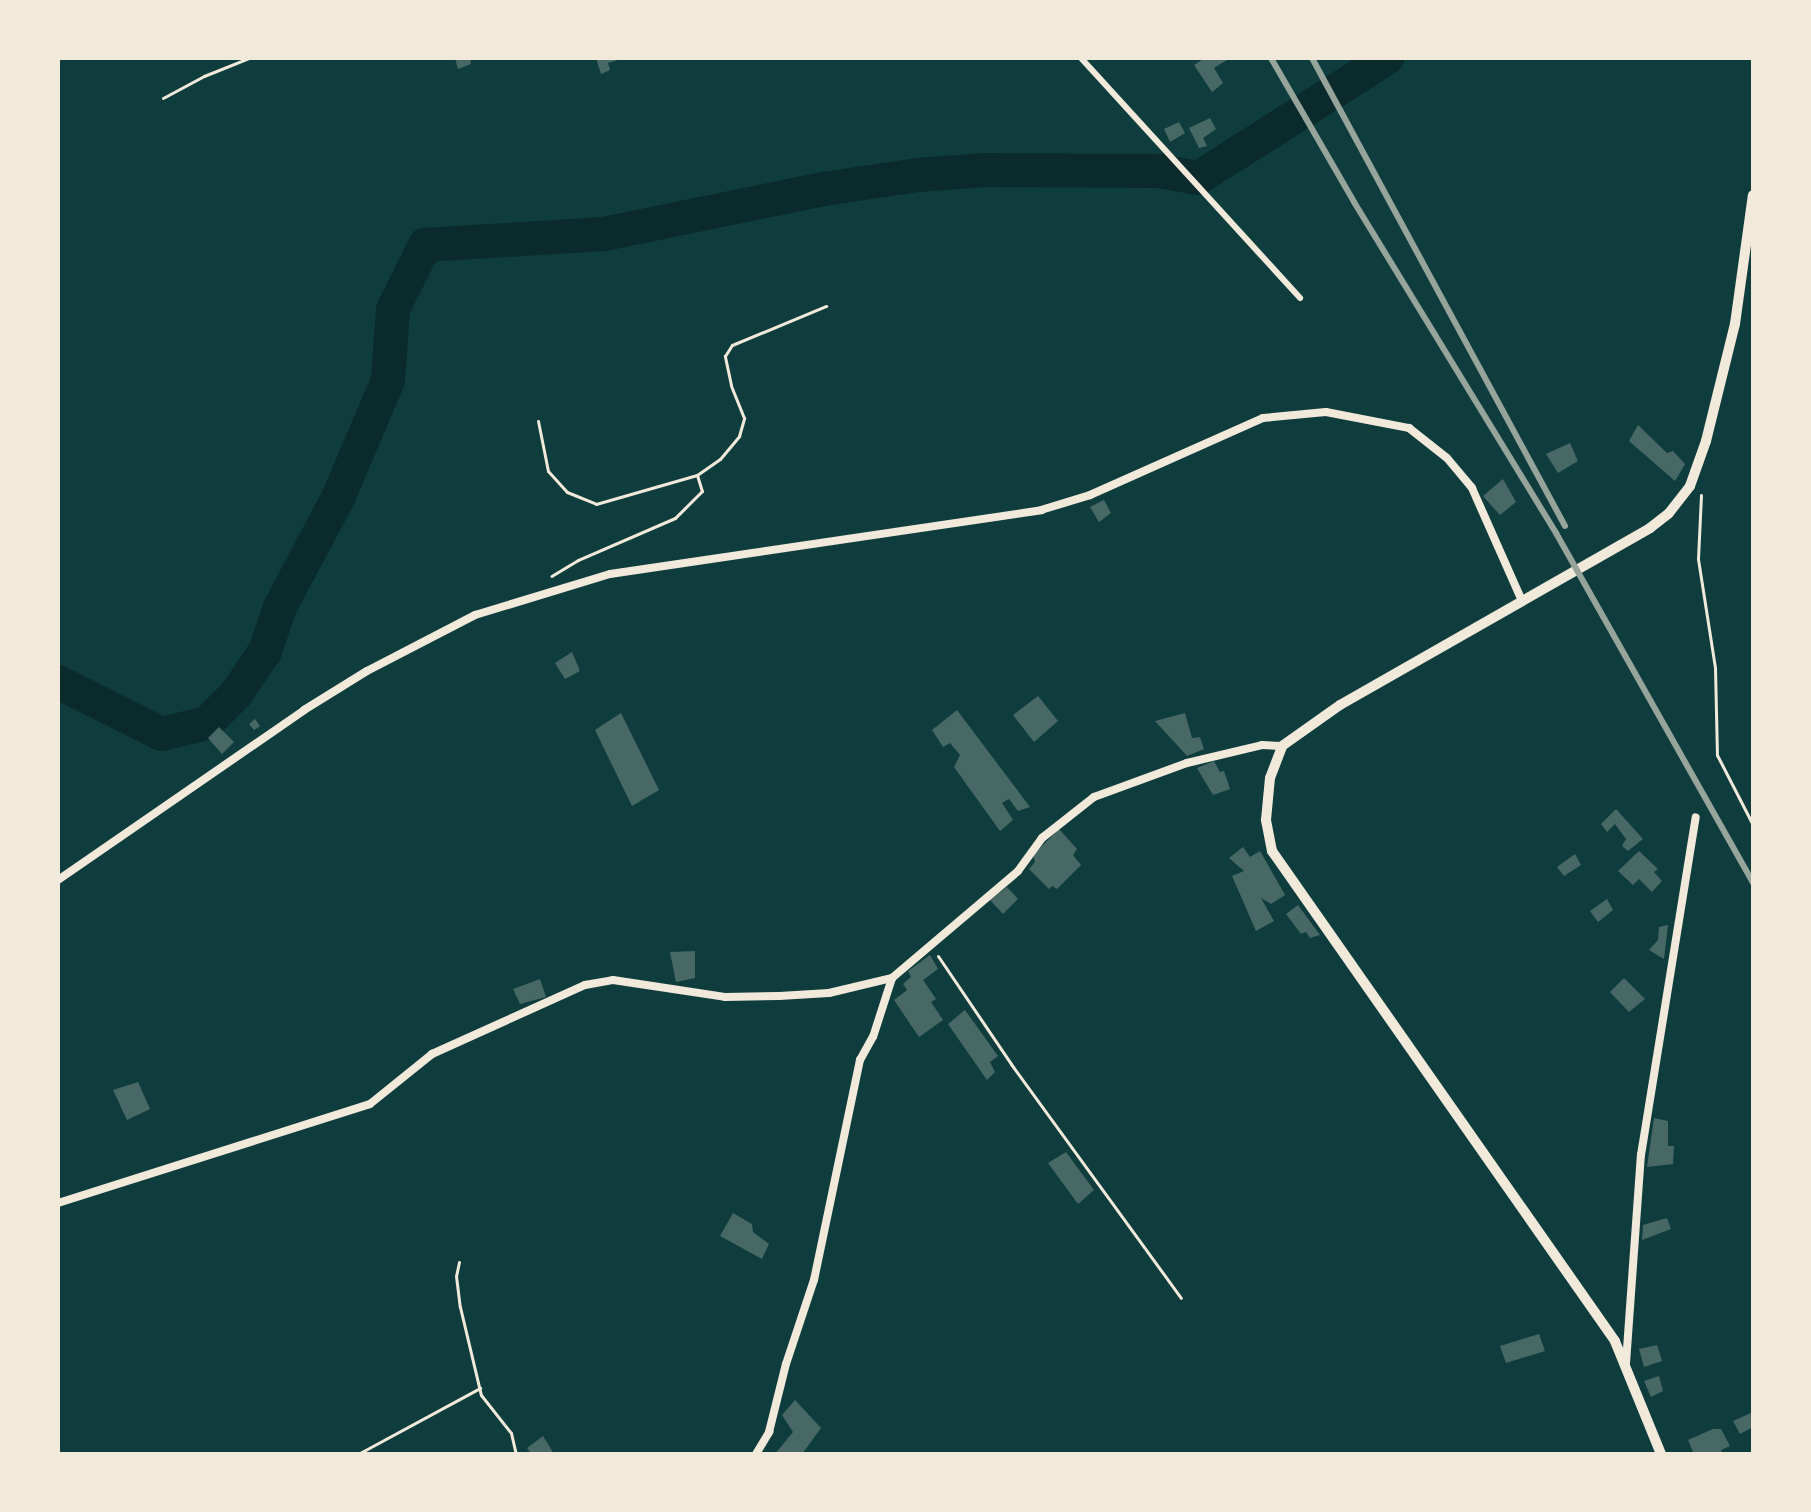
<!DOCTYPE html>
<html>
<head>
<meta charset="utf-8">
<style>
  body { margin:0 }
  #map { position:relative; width:1811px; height:1512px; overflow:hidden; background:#0f3d3e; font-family:Inter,sans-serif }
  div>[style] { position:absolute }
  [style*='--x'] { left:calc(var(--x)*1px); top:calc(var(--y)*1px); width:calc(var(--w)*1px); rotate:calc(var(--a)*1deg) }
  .river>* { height:34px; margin:-17px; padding:0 17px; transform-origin:17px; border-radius:17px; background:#0a2a2b }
  .building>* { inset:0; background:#486865 }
  .path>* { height:3px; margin:-1.5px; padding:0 1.5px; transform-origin:1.5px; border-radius:1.5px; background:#f1e9da }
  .pedestrian>* { height:6px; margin:-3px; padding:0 3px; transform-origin:3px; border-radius:3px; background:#f1e9da }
  .minor>* { height:8px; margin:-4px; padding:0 4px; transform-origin:4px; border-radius:4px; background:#f1e9da }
  .tertiary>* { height:10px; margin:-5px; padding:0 5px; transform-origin:5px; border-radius:5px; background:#f1e9da }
  .rail>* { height:6px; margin:-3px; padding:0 3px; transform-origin:3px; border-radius:3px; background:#97a49c }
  span { translate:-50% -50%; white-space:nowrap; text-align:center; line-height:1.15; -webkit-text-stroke:6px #f1e9da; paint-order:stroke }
  .frame { position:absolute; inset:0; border:60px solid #f1e9da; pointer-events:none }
</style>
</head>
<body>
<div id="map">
  <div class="river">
    <i style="--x:58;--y:682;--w:116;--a:26.6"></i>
    <i style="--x:162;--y:734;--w:46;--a:-13.7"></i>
    <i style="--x:207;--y:723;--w:41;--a:-45"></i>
    <i style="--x:236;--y:694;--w:52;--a:-56"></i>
    <i style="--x:265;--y:651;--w:46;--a:-71.2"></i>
    <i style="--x:280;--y:607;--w:123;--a:-62"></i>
    <i style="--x:338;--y:498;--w:128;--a:-67"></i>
    <i style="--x:388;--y:380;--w:71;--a:-86"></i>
    <i style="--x:393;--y:309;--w:72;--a:-63.4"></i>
    <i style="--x:425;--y:245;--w:179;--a:-3.5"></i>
    <i style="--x:604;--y:234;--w:225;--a:-11.6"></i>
    <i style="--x:824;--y:189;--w:95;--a:-8.5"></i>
    <i style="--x:918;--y:175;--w:68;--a:-4.2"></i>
    <i style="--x:986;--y:170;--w:173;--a:0.3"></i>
    <i style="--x:1159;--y:171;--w:40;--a:10"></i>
    <i style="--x:1198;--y:178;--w:224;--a:-32.4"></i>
  </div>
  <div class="building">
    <i style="clip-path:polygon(455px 58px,470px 58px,471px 64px,458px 69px)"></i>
    <i style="clip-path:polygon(596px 58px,621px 58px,621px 59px,608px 63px,610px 70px,601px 74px)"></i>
    <i style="clip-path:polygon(1205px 58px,1227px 60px,1214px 68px,1223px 83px,1212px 92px,1194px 65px)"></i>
    <i style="clip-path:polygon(1210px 118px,1216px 129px,1203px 138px,1207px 146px,1199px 148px,1189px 128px)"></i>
    <i style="clip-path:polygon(1179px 122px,1185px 133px,1170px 142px,1164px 129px)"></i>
    <i style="clip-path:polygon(1638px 425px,1667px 453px,1673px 451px,1685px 464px,1675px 481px,1629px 441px)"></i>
    <i style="clip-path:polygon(1570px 443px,1578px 461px,1558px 473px,1546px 454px)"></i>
    <i style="clip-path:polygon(1503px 479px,1516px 502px,1500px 515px,1483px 496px)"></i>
    <i style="clip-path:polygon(1104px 500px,1111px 513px,1099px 522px,1090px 507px)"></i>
    <i style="clip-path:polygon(572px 652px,580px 671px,565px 679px,555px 663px)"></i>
    <i style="clip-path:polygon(1038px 696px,1058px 721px,1034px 742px,1013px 715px)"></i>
    <i style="clip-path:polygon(957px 710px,1030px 807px,1018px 811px,1009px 799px,1002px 803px,1013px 820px,1000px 831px,954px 767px,960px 755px,950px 743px,943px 747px,932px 730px)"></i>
    <i style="clip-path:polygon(621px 713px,659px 790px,632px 806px,595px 730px)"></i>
    <i style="clip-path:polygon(1185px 713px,1192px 738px,1200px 737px,1204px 749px,1187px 756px,1155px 721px)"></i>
    <i style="clip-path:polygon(255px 719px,260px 726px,254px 730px,249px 724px)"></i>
    <i style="clip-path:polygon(219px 727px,234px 742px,222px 754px,208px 738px)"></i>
    <i style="clip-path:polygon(1214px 761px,1220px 772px,1224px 771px,1230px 789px,1213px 795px,1197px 768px)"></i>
    <i style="clip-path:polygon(1616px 809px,1643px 839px,1628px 851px,1622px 846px,1626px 839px,1615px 824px,1607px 832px,1601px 824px)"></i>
    <i style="clip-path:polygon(1059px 829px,1077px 849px,1073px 855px,1081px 865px,1057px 889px,1052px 886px,1049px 889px,1029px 869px,1035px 862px,1033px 855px)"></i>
    <i style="clip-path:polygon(1243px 847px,1250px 857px,1260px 851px,1285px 895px,1271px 904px,1261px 898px,1274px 921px,1256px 931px,1232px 876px,1244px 871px,1229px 858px)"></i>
    <i style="clip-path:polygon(1639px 851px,1658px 869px,1654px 872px,1662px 881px,1652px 892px,1639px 879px,1633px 885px,1618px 871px)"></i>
    <i style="clip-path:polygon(1575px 854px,1581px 865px,1564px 876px,1557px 867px)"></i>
    <i style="clip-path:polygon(1007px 887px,1018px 899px,1003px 914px,990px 900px)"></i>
    <i style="clip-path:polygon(1607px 899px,1613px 910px,1598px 922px,1590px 911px)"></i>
    <i style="clip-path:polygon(1298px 905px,1320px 935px,1310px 938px,1306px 932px,1301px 934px,1286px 914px)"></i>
    <i style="clip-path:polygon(1668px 925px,1664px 959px,1649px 950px,1658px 940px,1659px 927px)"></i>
    <i style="clip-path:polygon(695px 951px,695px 978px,676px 982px,670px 952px)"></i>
    <i style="clip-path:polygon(930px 955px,938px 969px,923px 980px,936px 999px,931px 1002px,943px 1020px,919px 1037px,894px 1000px,907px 990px,903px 984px,911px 977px,908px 971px)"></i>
    <i style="clip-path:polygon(1624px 978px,1645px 999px,1629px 1012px,1610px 992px)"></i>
    <i style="clip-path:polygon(540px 979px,546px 997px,520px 1004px,513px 989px)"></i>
    <i style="clip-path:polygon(965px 1010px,998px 1056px,990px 1062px,995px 1072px,987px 1080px,948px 1024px)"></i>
    <i style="clip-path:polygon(138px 1082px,150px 1109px,127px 1120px,113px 1090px)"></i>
    <i style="clip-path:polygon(1654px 1118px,1668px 1121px,1668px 1146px,1674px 1146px,1673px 1164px,1647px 1167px)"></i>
    <i style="clip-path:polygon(1066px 1152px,1094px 1190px,1078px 1204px,1048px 1163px)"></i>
    <i style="clip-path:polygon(733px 1213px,752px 1224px,753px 1232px,769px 1244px,762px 1259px,720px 1236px)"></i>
    <i style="clip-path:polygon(1667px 1218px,1671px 1229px,1642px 1240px,1643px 1225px)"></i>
    <i style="clip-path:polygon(1539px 1334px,1545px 1351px,1506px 1363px,1500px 1346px)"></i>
    <i style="clip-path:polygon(1657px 1345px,1662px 1361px,1644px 1367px,1639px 1349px)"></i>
    <i style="clip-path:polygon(1659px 1376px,1663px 1391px,1651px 1397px,1644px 1381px)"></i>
    <i style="clip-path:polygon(795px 1400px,821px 1428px,802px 1454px,775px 1454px,793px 1432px,782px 1415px)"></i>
    <i style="clip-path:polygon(1753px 1412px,1753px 1427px,1740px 1434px,1733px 1421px)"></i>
    <i style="clip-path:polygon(1713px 1429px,1721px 1429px,1730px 1446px,1721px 1450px,1723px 1454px,1694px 1454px,1688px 1440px)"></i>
    <i style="clip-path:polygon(543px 1436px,554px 1454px,531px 1454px,527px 1448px)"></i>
  </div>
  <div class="path">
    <i style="--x:163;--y:98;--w:47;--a:-28.2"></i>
    <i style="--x:204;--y:76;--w:48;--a:-21.8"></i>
    <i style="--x:538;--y:421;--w:51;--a:78.7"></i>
    <i style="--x:548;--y:471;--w:28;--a:48"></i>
    <i style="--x:567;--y:492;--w:31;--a:22"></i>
    <i style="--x:596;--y:504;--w:105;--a:-16"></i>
    <i style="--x:697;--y:475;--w:17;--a:73"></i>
    <i style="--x:702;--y:491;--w:38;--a:135"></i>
    <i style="--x:675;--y:518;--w:106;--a:156.6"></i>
    <i style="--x:578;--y:560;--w:31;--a:149"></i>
    <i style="--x:697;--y:475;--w:28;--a:-35"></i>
    <i style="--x:720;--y:459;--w:30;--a:-50"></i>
    <i style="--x:739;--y:436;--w:19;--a:-74"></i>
    <i style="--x:744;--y:418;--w:35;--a:-112"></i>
    <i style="--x:731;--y:385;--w:30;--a:-102"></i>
    <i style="--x:725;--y:356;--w:13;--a:-58"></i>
    <i style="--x:732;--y:345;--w:102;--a:-22.5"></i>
    <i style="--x:1701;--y:495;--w:64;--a:92.7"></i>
    <i style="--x:1698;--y:559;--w:110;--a:81.1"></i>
    <i style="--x:1715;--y:668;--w:87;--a:88.7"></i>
    <i style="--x:1717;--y:755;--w:79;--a:62.8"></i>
    <i style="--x:938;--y:956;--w:130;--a:55.9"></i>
    <i style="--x:1011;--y:1064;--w:289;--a:54"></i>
    <i style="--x:459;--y:1262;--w:14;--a:102"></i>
    <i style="--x:456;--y:1276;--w:31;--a:83"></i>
    <i style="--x:460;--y:1307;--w:90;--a:76.6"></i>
    <i style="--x:481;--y:1395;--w:48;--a:51.7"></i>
    <i style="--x:511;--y:1433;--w:22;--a:77"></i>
    <i style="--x:358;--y:1454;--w:139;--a:-28.4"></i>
  </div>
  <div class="pedestrian">
    <i style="--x:1081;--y:58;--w:325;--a:47.6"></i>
  </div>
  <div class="minor">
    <i style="--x:58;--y:880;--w:299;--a:-34.6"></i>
    <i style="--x:304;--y:710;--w:74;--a:-31.8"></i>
    <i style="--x:367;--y:671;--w:122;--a:-27.4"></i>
    <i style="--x:475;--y:615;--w:141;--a:-16.9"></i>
    <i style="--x:610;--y:574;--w:436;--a:-8.4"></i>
    <i style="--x:1041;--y:510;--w:51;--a:-17"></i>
    <i style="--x:1090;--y:495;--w:189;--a:-24"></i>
    <i style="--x:1263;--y:418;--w:63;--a:-5.4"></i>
    <i style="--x:1326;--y:412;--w:85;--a:10.9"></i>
    <i style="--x:1409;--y:428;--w:48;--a:38.3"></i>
    <i style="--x:1447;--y:458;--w:39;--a:50"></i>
    <i style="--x:1472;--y:488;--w:124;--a:66.1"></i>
    <i style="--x:58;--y:1203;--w:327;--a:-17.6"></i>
    <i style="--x:370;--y:1104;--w:80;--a:-38.9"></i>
    <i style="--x:432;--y:1054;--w:168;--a:-24.3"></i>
    <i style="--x:585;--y:985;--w:28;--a:-10"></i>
    <i style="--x:613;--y:980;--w:113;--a:8.6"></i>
    <i style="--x:725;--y:997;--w:54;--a:-1.1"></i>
    <i style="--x:779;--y:996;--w:50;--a:-3.4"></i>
    <i style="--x:829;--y:993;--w:65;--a:-13.4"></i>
    <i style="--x:892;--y:978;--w:165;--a:-40.3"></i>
    <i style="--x:1018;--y:871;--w:41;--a:-54"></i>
    <i style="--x:1042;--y:838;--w:66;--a:-38.3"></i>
    <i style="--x:1094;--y:797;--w:99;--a:-20.1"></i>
    <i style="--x:1187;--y:763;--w:77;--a:-13.5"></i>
    <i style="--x:1262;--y:745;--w:20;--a:3"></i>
    <i style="--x:1626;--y:1363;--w:209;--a:-85.9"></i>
    <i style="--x:1641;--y:1155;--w:342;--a:-80.8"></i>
    <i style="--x:756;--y:1454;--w:26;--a:-59"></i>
    <i style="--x:769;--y:1432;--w:70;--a:-76"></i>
    <i style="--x:786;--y:1364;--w:89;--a:-71.6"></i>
    <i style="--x:814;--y:1280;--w:225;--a:-78.2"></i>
    <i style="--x:860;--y:1060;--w:26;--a:-61"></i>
    <i style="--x:873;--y:1037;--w:62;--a:-72.1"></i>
  </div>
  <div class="tertiary">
    <i style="--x:1661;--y:1454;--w:122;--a:-112.2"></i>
    <i style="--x:1615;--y:1341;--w:598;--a:-124.99"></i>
    <i style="--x:1272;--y:851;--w:32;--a:-101"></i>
    <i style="--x:1266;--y:820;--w:42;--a:-84.6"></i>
    <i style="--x:1270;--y:778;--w:34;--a:-69"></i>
    <i style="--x:1282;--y:746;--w:71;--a:-35.3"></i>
    <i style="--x:1340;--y:705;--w:357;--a:-29.7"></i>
    <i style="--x:1650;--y:528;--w:24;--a:-38"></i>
    <i style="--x:1669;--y:513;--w:34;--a:-52"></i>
    <i style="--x:1690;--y:486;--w:48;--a:-70.4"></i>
    <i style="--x:1706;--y:441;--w:121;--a:-76.1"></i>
    <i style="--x:1735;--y:324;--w:130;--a:-82.1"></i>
  </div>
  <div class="rail">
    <i style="--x:1271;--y:58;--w:166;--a:60"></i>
    <i style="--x:1354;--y:202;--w:388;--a:58.6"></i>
    <i style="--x:1556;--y:533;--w:402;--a:60.6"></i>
    <i style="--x:1312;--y:58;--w:532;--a:61.6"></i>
  </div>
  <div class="frame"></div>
</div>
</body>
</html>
